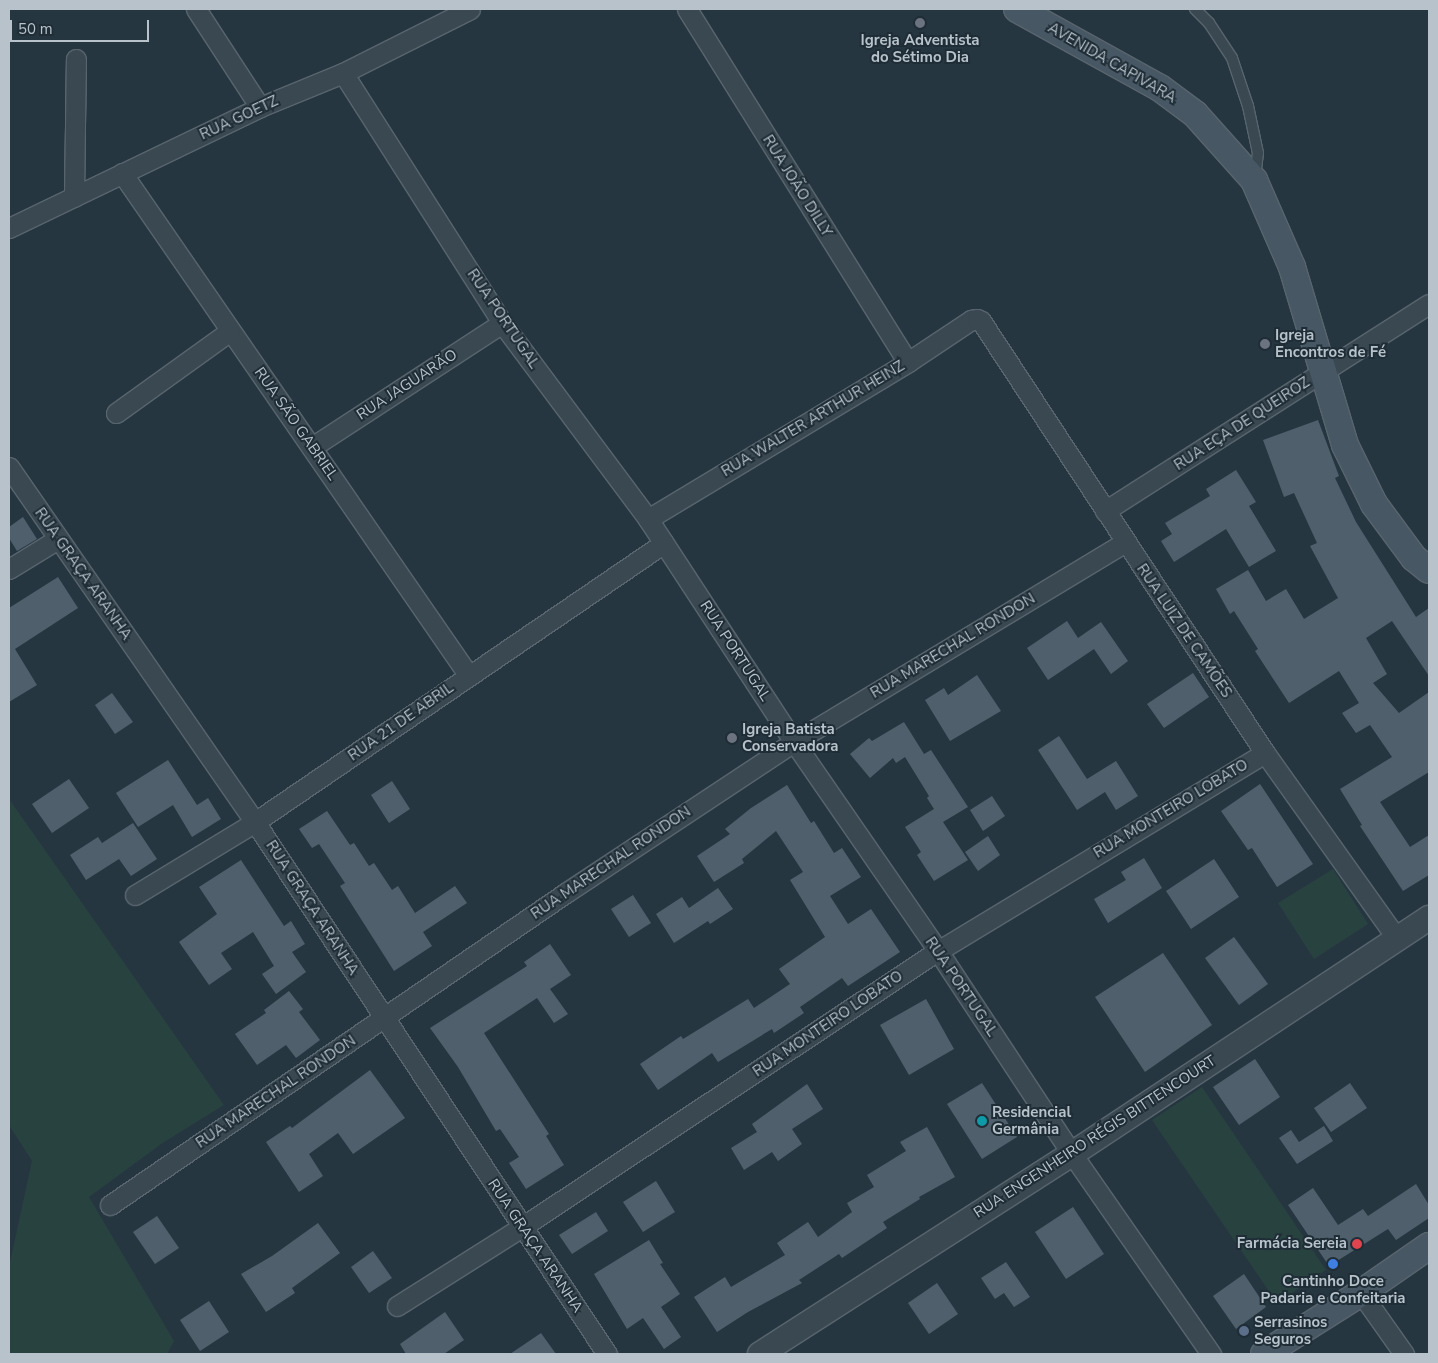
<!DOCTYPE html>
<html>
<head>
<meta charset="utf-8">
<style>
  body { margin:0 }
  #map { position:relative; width:1438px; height:1363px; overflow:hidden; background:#263641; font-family:"Nunito Sans",sans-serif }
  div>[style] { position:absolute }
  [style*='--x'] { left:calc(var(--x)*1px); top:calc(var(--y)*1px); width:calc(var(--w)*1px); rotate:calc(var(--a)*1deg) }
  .green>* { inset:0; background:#284240 }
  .building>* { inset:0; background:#4f606c }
  .roads { filter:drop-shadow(1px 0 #58656e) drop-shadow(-1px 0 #58656e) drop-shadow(0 1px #58656e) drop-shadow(0 -1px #58656e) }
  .service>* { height:10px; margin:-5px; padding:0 5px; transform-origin:5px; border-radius:5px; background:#3a4851 }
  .minor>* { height:19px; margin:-9.5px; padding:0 9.5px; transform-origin:9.5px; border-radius:9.5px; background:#3a4851 }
  .tertiary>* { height:24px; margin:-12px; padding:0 12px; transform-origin:12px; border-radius:12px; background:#3a4851 }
  .secondary>* { height:26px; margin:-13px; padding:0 13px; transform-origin:13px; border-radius:13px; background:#485764 }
  .dots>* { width:14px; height:14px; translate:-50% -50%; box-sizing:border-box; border:2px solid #1f2d36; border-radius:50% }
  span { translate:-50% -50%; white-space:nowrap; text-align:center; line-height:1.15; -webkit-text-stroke:4px #1f2d36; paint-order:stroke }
  .poi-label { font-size:15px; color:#b7c2cb; font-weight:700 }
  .left { translate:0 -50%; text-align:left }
  .right { translate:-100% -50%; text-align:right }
  .street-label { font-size:15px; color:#b7c2cb }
  .frame { position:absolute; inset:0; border:10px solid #b7c2cb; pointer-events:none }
  .scale { position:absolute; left:10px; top:20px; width:139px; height:22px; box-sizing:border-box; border:2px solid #b7c2cb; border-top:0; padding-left:6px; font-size:15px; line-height:18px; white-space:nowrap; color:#b7c2cb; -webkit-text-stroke:4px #1f2d36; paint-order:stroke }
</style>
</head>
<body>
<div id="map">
  <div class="green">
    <i style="clip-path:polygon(9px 799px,224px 1105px,164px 1142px,89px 1197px,174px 1341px,167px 1354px,9px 1354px,9px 1267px,32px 1161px,9px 1125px)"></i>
    <i style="clip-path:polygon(1333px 869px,1368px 924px,1314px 959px,1278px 903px)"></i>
    <i style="clip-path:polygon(1202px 1087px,1326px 1270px,1277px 1303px,1152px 1120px)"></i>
  </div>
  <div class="building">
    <i style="clip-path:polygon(1318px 420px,1339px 476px,1335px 478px,1356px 522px,1416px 617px,1429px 608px,1429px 676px,1392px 621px,1366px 638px,1387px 674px,1373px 683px,1399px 713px,1429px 692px,1429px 772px,1380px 802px,1410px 847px,1429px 835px,1429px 875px,1403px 891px,1360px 826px,1362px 825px,1340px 789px,1392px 757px,1370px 725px,1356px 733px,1342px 713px,1359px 703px,1339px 671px,1289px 703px,1255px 651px,1258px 649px,1234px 611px,1230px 614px,1216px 589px,1248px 570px,1266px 601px,1286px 589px,1304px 619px,1338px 598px,1310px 546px,1317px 543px,1294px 493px,1284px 497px,1263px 440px)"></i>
    <i style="clip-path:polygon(1236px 470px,1256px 502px,1249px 506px,1276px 551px,1249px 567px,1226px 529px,1174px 562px,1161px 541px,1172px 534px,1165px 523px,1210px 496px,1206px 489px)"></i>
    <i style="clip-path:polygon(23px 517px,37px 539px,17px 551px,9px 538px,9px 527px)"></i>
    <i style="clip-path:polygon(58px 577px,78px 608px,15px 649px,37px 685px,9px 702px,9px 608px)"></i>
    <i style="clip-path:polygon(1067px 621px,1078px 638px,1101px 622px,1128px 661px,1111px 674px,1094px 649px,1048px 680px,1027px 648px)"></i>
    <i style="clip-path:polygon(1193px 673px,1209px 697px,1164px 728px,1147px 704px)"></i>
    <i style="clip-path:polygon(977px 675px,1001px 711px,950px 741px,925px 700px,944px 688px,948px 695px)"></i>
    <i style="clip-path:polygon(112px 693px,133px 722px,115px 734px,95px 705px)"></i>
    <i style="clip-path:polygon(904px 722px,924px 754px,931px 750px,968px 807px,943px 822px,968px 860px,934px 881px,917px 855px,921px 852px,905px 827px,934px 809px,927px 798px,929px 796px,905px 757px,896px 763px,893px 758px,870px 778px,850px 754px,869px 738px,872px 741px)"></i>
    <i style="clip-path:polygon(1059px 736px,1087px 779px,1116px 761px,1138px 796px,1116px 810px,1105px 792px,1077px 810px,1038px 750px)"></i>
    <i style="clip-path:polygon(168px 760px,197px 805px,208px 798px,221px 819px,192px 837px,173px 805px,138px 827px,116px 793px)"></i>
    <i style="clip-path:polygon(69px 779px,89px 808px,52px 833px,32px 804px)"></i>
    <i style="clip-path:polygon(392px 781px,410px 809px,389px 823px,371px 795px)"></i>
    <i style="clip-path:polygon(1260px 784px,1313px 864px,1277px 887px,1252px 848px,1248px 850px,1221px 811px)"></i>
    <i style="clip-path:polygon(787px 785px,811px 823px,814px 821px,834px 853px,842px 848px,861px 877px,830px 896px,848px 924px,871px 909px,900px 952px,848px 986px,842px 978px,800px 1007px,804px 1013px,774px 1033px,772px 1029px,718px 1062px,712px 1053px,658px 1090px,640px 1064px,681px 1036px,683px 1039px,748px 999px,754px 1008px,790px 984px,779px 969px,825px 937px,790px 880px,803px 872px,776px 831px,742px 859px,744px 863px,714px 882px,697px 856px,730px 834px,725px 829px,751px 808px)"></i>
    <i style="clip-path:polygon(992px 796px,1005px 816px,983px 831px,970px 810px)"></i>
    <i style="clip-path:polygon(327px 811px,350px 845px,354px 843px,369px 866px,374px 863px,392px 890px,398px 886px,415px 913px,455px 886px,467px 903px,423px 932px,432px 946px,394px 971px,340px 886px,345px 883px,319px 844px,312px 848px,299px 829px)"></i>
    <i style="clip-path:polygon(133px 823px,157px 859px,131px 876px,119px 859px,86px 880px,70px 855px,98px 837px,102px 843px)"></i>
    <i style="clip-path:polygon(988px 836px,1000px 855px,978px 871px,965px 852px)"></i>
    <i style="clip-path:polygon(1144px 858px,1162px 888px,1108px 923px,1094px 899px,1126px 880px,1121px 872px)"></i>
    <i style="clip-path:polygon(1214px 859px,1239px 897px,1191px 929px,1166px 891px)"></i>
    <i style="clip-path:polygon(241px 860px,284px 926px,291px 921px,305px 944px,292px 952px,306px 972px,276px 994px,262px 974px,274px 966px,253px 932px,221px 953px,232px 969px,209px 985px,179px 942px,217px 914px,199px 887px)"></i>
    <i style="clip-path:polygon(718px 888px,733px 909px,710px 924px,708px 921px,674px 943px,656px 914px,682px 897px,689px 908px)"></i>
    <i style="clip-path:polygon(633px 895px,651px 923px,629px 937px,611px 909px)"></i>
    <i style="clip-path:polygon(1234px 937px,1268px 984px,1239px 1005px,1205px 958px)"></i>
    <i style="clip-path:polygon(550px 944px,571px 975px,550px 989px,568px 1014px,554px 1023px,537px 998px,484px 1033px,549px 1134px,546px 1136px,564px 1165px,526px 1189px,509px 1163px,519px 1157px,500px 1129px,496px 1131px,458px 1067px,430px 1028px,527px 966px,524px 962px)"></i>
    <i style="clip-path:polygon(1163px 953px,1212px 1025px,1145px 1072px,1095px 997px)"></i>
    <i style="clip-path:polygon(289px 991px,303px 1009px,299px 1012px,320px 1040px,296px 1058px,286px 1045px,257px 1065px,235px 1034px,266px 1013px,264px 1010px)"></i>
    <i style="clip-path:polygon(926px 999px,954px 1049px,909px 1075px,880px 1025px)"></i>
    <i style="clip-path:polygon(1255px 1059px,1280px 1097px,1239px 1125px,1213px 1087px)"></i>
    <i style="clip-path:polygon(370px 1070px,405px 1118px,353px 1154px,338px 1133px,309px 1154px,323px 1176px,299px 1192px,266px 1142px,290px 1126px,292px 1128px)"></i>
    <i style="clip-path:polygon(982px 1083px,1017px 1137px,982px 1159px,947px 1104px)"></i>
    <i style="clip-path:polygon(1350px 1083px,1367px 1108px,1331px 1132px,1314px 1108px)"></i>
    <i style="clip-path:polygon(807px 1084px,823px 1109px,792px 1129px,802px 1144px,778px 1161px,772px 1152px,744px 1170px,731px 1148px,757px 1132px,752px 1124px)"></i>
    <i style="clip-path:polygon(1324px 1126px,1333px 1141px,1297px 1164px,1279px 1138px,1291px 1130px,1299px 1142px)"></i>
    <i style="clip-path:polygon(927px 1127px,955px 1177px,919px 1197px,920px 1199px,883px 1222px,887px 1228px,842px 1258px,839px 1254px,799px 1280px,802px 1283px,748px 1312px,717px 1332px,694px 1297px,725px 1277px,731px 1287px,785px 1255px,777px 1243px,808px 1222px,818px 1237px,852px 1212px,847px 1203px,874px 1187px,867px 1175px,906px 1151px,900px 1142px)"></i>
    <i style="clip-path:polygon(656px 1181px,675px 1212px,643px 1232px,623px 1202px)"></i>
    <i style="clip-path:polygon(1416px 1184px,1429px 1205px,1429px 1218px,1396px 1240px,1388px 1229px,1329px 1266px,1288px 1205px,1313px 1188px,1338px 1225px,1363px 1209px,1368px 1216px)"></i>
    <i style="clip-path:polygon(1073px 1207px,1104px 1254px,1066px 1279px,1035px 1232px)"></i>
    <i style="clip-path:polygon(596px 1212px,608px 1231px,572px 1254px,559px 1235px)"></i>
    <i style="clip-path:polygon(157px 1216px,179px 1248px,155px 1264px,133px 1232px)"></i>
    <i style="clip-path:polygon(318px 1223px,340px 1253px,292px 1288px,295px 1293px,266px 1312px,241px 1274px,272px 1256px)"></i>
    <i style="clip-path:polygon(649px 1240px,663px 1263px,660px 1264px,680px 1294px,661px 1307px,681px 1337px,664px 1349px,643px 1318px,627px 1329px,594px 1274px)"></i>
    <i style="clip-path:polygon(373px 1251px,392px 1278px,369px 1293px,351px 1267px)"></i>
    <i style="clip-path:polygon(1006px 1262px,1030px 1297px,1014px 1307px,1004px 1293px,995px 1299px,981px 1278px)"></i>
    <i style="clip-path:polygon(1244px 1274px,1266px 1307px,1236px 1329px,1213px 1296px)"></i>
    <i style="clip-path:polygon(937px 1283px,958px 1314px,929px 1334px,908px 1303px)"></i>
    <i style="clip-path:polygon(209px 1301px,229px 1332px,200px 1351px,180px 1320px)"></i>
    <i style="clip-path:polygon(445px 1312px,464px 1340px,444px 1354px,406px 1354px,400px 1344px)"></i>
    <i style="clip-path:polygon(541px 1333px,556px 1354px,510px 1354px)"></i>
  </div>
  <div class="roads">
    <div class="service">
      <i style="--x:1195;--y:9;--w:20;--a:45"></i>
      <i style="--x:1209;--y:23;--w:42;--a:56.7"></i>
      <i style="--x:1232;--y:58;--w:51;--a:71.6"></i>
      <i style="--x:1248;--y:106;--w:48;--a:78"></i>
      <i style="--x:1258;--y:153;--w:23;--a:97"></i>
    </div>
    <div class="minor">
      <i style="--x:196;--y:9;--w:117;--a:56.9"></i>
      <i style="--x:687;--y:9;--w:416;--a:58"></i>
      <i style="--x:343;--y:73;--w:296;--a:57.5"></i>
      <i style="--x:502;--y:323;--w:244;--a:53.3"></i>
      <i style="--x:648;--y:519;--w:267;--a:56.8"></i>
      <i style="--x:794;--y:742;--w:254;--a:55.4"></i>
      <i style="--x:938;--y:951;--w:243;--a:56.6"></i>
      <i style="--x:1072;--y:1154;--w:244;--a:55.2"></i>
      <i style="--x:122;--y:173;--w:611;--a:55.4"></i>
      <i style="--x:74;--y:197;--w:138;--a:-89.2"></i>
      <i style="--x:9;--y:228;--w:279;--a:-25.7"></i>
      <i style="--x:260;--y:107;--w:90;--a:-22.3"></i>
      <i style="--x:343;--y:73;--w:142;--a:-26.7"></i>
      <i style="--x:116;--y:413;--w:140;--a:-35.7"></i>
      <i style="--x:312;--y:447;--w:227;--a:-33.1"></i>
      <i style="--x:9;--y:467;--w:432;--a:55.3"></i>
      <i style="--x:255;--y:822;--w:638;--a:56.51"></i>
      <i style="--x:1105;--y:511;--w:384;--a:-32.6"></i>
      <i style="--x:648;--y:519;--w:304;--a:-31.1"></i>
      <i style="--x:908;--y:362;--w:76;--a:-33.7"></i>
      <i style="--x:971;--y:320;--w:6;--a:-9"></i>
      <i style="--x:977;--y:319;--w:4;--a:27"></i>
      <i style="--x:981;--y:321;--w:517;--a:56.68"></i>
      <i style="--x:1265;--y:753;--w:228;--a:54.6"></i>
      <i style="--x:9;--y:569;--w:57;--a:-31.5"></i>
      <i style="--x:135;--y:895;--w:140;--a:-31.3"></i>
      <i style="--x:255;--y:822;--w:495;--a:-34.3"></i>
      <i style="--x:110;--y:1205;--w:554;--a:-34.41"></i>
      <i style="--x:567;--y:892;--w:272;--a:-33.5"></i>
      <i style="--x:794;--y:742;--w:387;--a:-31.1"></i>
      <i style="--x:1361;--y:1293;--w:75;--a:54.8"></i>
      <i style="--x:397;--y:1306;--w:148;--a:-32.3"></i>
      <i style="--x:522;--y:1227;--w:499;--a:-33.6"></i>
      <i style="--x:938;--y:951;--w:382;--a:-31.2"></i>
    </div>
    <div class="tertiary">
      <i style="--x:760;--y:1354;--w:371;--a:-32.7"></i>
      <i style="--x:1072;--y:1154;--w:428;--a:-33.5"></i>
    </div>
    <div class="secondary">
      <i style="--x:1017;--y:9;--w:163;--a:28.9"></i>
      <i style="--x:1160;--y:88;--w:44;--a:36.6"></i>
      <i style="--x:1195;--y:114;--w:89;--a:48.2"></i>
      <i style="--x:1254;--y:180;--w:95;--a:66.4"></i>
      <i style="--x:1292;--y:267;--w:186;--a:73.4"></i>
      <i style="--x:1345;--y:445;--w:66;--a:63.8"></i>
      <i style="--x:1374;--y:504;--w:67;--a:53.5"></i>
      <i style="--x:1414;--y:558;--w:19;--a:39"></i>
      <i style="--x:1264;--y:1354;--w:115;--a:-32.2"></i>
      <i style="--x:1361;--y:1293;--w:83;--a:-34.7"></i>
    </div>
  </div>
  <div class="dots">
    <i style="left:920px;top:23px;background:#6b7280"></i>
    <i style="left:1265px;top:344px;background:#6b7280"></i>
    <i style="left:732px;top:738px;background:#6b7280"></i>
    <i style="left:982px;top:1121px;background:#0f9aa8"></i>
    <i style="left:1357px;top:1244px;background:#e0444e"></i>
    <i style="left:1333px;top:1264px;background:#3f7fe0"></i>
    <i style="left:1244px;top:1331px;background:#5c6f8a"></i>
  </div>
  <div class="poi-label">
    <span style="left:920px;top:49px">Igreja Adventista<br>do Sétimo Dia</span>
    <span class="left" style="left:1275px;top:344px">Igreja<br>Encontros de Fé</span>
    <span class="left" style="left:742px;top:738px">Igreja Batista<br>Conservadora</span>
    <span class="left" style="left:992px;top:1121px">Residencial<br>Germânia</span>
    <span class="right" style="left:1347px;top:1244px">Farmácia Sereia</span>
    <span style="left:1333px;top:1290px">Cantinho Doce<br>Padaria e Confeitaria</span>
    <span class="left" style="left:1254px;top:1331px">Serrasinos<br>Seguros</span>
  </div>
  <div class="street-label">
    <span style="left:1112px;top:63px;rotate:30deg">AVENIDA CAPIVARA</span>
    <span style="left:239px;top:118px;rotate:-25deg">RUA GOETZ</span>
    <span style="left:797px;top:186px;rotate:58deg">RUA JOÃO DILLY</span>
    <span style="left:503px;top:319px;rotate:56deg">RUA PORTUGAL</span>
    <span style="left:407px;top:385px;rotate:-33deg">RUA JAGUARÃO</span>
    <span style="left:813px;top:419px;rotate:-31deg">RUA WALTER ARTHUR HEINZ</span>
    <span style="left:296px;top:424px;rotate:55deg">RUA SÃO GABRIEL</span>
    <span style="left:1242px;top:424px;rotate:-33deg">RUA EÇA DE QUEIROZ</span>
    <span style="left:83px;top:574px;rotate:55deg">RUA GRAÇA ARANHA</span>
    <span style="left:1184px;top:631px;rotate:56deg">RUA LUIZ DE CAMÕES</span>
    <span style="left:953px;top:646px;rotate:-31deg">RUA MARECHAL RONDON</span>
    <span style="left:735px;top:651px;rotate:57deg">RUA PORTUGAL</span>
    <span style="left:401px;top:722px;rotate:-35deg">RUA 21 DE ABRIL</span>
    <span style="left:1171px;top:809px;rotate:-31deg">RUA MONTEIRO LOBATO</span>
    <span style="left:611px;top:863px;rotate:-34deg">RUA MARECHAL RONDON</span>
    <span style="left:312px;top:908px;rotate:57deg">RUA GRAÇA ARANHA</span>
    <span style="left:961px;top:987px;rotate:56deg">RUA PORTUGAL</span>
    <span style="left:828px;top:1024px;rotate:-34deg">RUA MONTEIRO LOBATO</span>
    <span style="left:276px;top:1092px;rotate:-34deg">RUA MARECHAL RONDON</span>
    <span style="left:1095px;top:1137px;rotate:-33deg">RUA ENGENHEIRO RÉGIS BITTENCOURT</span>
    <span style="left:535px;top:1246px;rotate:56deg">RUA GRAÇA ARANHA</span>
  </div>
  <div class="frame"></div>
  <div class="scale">50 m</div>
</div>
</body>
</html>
